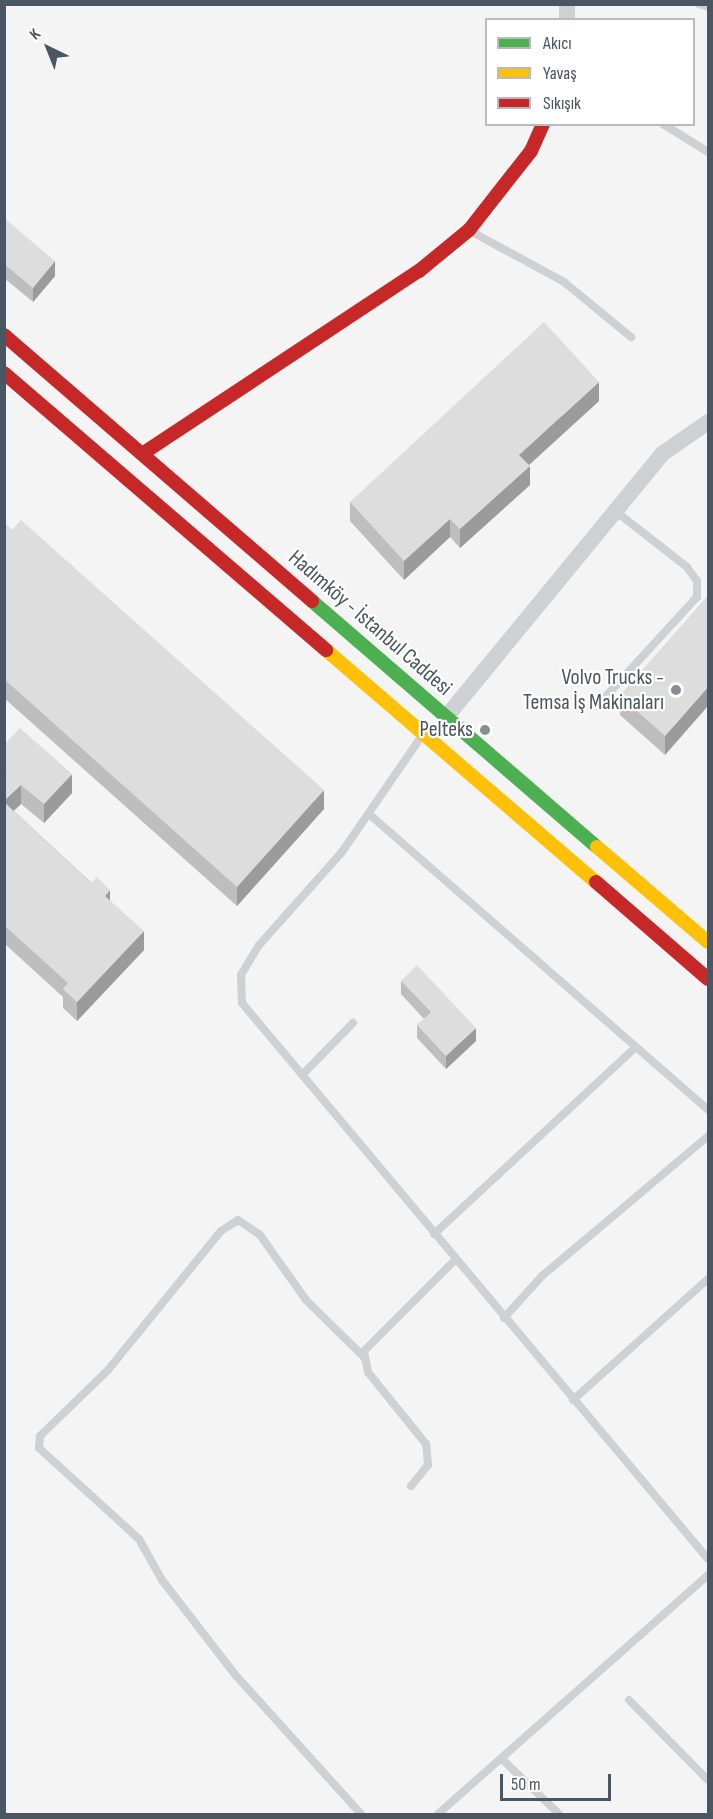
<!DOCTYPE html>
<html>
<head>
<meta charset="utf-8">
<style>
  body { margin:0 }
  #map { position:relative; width:713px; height:1819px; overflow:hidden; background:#f4f4f4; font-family:"Sofia Sans Condensed",sans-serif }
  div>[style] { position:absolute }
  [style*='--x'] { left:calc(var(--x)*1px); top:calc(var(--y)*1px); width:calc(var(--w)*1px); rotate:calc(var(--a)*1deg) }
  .lane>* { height:8px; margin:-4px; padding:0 4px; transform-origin:4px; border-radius:4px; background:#ced0d2 }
  .street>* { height:16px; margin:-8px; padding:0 8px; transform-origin:8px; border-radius:8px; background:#ced0d2 }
  .fast>* { height:14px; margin:-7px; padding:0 7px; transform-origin:7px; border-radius:7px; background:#4caf50 }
  .slow>* { height:14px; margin:-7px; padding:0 7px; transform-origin:7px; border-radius:7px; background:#ffc107 }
  .jam>* { height:14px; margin:-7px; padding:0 7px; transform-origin:7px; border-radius:7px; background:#c62828 }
  .wall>* { inset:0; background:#bebebf }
  .shaded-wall>* { inset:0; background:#9b9b9b }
  .building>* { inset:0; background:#ddddde }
  .dots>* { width:16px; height:16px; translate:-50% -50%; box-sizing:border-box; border:3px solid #fff; border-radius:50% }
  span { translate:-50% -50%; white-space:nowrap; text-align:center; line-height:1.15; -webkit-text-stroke:4.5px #fff; paint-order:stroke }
  .street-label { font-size:22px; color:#4a5661 }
  .poi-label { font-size:22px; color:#4a5661 }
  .right { translate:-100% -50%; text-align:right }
  .frame { position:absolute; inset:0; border:6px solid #4a5661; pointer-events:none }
  .legend { position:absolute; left:485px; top:18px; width:210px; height:108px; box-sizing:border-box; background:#fff; border:2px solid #b7bbc0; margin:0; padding:8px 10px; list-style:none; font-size:18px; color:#4a5661 }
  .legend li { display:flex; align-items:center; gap:12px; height:30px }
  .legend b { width:30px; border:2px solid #b7bbc0 }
  .north { position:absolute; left:18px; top:18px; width:60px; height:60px; -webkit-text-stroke:4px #fff; paint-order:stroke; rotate:317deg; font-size:16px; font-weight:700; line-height:24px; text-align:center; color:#4a5661 }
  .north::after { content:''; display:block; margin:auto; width:21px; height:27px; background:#4a5661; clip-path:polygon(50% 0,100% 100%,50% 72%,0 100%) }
  .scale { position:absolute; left:500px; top:1774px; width:111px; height:27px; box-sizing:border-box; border:3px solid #4a5661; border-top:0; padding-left:8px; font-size:18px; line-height:21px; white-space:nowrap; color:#4a5661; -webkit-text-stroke:4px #fff; paint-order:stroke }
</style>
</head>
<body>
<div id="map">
  <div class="lane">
    <i style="--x:699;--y:4;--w:9;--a:18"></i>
    <i style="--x:663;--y:124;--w:53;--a:31.9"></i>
    <i style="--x:472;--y:232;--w:105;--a:28.5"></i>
    <i style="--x:564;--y:282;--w:87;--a:39.4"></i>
    <i style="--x:597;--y:706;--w:148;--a:-47.5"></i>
    <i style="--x:697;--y:597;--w:16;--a:-90"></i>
    <i style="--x:697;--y:581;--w:17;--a:-126"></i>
    <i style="--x:687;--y:567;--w:93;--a:-142"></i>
    <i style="--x:421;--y:737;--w:140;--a:124.5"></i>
    <i style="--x:342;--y:852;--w:125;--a:131.7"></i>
    <i style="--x:259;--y:945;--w:35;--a:121"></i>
    <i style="--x:241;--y:975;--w:28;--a:88"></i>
    <i style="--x:242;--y:1003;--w:725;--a:50.03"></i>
    <i style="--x:369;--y:814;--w:450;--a:41.1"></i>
    <i style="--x:302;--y:1075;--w:73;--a:-45.6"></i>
    <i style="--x:434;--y:1234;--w:275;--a:-42.8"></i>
    <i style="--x:504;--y:1318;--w:57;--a:-47.9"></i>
    <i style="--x:542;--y:1276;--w:217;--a:-40.1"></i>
    <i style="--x:573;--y:1400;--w:181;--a:-41.9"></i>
    <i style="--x:411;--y:1486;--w:27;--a:-51"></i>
    <i style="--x:428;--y:1465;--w:21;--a:-95"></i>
    <i style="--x:426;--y:1444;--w:92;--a:-128.9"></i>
    <i style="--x:368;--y:1372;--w:21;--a:-101"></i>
    <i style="--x:364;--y:1351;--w:129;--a:-45"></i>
    <i style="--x:629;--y:1700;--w:112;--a:45.4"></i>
    <i style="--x:503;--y:1760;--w:78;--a:44"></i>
    <i style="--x:361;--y:1814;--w:185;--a:-132.1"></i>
    <i style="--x:237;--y:1677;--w:123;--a:-127.7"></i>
    <i style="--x:162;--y:1580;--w:47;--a:-119.3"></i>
    <i style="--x:139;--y:1539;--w:135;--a:-137.7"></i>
    <i style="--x:39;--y:1448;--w:12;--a:-85"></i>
    <i style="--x:40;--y:1436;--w:95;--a:-44.1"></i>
    <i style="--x:108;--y:1370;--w:179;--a:-50.9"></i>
    <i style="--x:221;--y:1231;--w:20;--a:-33"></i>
    <i style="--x:238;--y:1220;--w:27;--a:34"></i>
    <i style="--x:260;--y:1235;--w:80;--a:54.7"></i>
    <i style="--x:306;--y:1300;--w:80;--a:44.5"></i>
    <i style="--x:438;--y:1814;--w:361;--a:-41.5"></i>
  </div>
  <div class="street">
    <i style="--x:567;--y:20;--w:16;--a:-90"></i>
    <i style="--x:447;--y:716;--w:339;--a:-50.6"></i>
    <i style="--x:662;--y:454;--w:56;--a:-34.8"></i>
  </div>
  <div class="fast">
    <i style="--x:312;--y:601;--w:376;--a:40.8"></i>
  </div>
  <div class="slow">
    <i style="--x:326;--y:650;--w:356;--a:40.7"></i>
    <i style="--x:597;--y:847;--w:146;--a:40.6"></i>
  </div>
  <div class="jam">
    <i style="--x:4;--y:335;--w:407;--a:40.8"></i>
    <i style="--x:4;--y:373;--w:425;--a:40.7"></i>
    <i style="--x:142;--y:454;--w:332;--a:-33.5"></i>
    <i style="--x:419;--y:271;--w:65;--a:-39.4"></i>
    <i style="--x:469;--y:230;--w:100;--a:-51.9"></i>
    <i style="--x:531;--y:151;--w:30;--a:-66"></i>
    <i style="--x:596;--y:882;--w:148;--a:40.9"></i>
  </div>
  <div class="wall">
    <i style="clip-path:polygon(4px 218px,55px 276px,33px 302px,4px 278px)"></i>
    <i style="clip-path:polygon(599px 401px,529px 465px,530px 485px,460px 548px,450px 537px,404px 580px,350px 521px,350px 502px)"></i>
    <i style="clip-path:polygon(4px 523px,324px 809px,237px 906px,4px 698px)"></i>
    <i style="clip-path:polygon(708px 596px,665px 755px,620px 715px,620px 696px)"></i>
    <i style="clip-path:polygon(4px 745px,72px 793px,44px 823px,21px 804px,14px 811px,110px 900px,144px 950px,77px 1021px,63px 1008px,63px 997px,6px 945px,4px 947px)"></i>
    <i style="clip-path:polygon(401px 981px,476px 1041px,446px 1069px,417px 1038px,417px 1025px,424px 1019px,401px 994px)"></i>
  </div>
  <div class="shaded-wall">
    <i style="clip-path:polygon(55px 261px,55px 276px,33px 302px,33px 288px)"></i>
    <i style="clip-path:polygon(599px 382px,599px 401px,519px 474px,519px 455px)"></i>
    <i style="clip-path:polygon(530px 466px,530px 485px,460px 548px,460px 529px)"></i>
    <i style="clip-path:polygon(450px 519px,450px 537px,404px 580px,404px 561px)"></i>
    <i style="clip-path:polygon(708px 687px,708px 706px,665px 755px,665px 736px)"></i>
    <i style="clip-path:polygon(72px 774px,72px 793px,44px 823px,44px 804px)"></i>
    <i style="clip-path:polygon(21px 785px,21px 804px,4px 819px,4px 801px)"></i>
    <i style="clip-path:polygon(324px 790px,324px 809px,237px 906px,237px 887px)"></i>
    <i style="clip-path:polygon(110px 890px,110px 908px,105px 896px)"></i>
    <i style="clip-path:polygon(6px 927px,6px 945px,4px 947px,4px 928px)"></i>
    <i style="clip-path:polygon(144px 931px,144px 950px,77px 1021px,77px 1002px)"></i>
    <i style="clip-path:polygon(476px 1028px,476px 1041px,446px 1069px,446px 1056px)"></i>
  </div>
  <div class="building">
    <i style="clip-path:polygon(4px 218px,55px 261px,33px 288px,4px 264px)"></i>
    <i style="clip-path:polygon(544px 322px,599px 382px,519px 455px,530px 466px,460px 529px,450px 519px,404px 561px,350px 502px)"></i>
    <i style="clip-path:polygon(21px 520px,324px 790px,237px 887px,4px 679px,4px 523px,12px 530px)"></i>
    <i style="clip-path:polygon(708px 596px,708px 687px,665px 736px,620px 696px)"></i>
    <i style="clip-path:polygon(20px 728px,72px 774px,44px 804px,21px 785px,4px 801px,4px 774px,7px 771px,4px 770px,4px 745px)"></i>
    <i style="clip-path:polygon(4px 802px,91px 883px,97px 877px,110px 890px,105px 896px,144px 931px,77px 1002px,63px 989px,68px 983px,6px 927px,4px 928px)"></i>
    <i style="clip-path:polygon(417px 965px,476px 1028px,446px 1056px,417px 1025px,431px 1012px,401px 981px)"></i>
  </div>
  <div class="dots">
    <i style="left:676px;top:690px;background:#868d94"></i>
    <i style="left:485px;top:730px;background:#868d94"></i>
  </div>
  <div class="street-label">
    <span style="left:370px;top:623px;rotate:41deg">Hadımköy - İstanbul Caddesi</span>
  </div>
  <div class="poi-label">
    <span class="right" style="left:664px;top:690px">Volvo Trucks -<br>Temsa İş Makinaları</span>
    <span class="right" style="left:473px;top:730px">Pelteks</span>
  </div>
  <div class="frame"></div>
  <ul class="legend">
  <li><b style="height:8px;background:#4caf50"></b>Akıcı</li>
  <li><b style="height:8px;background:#ffc107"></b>Yavaş</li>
  <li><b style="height:8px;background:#c62828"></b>Sıkışık</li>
  </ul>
  <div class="north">K</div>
  <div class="scale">50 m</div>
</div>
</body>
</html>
